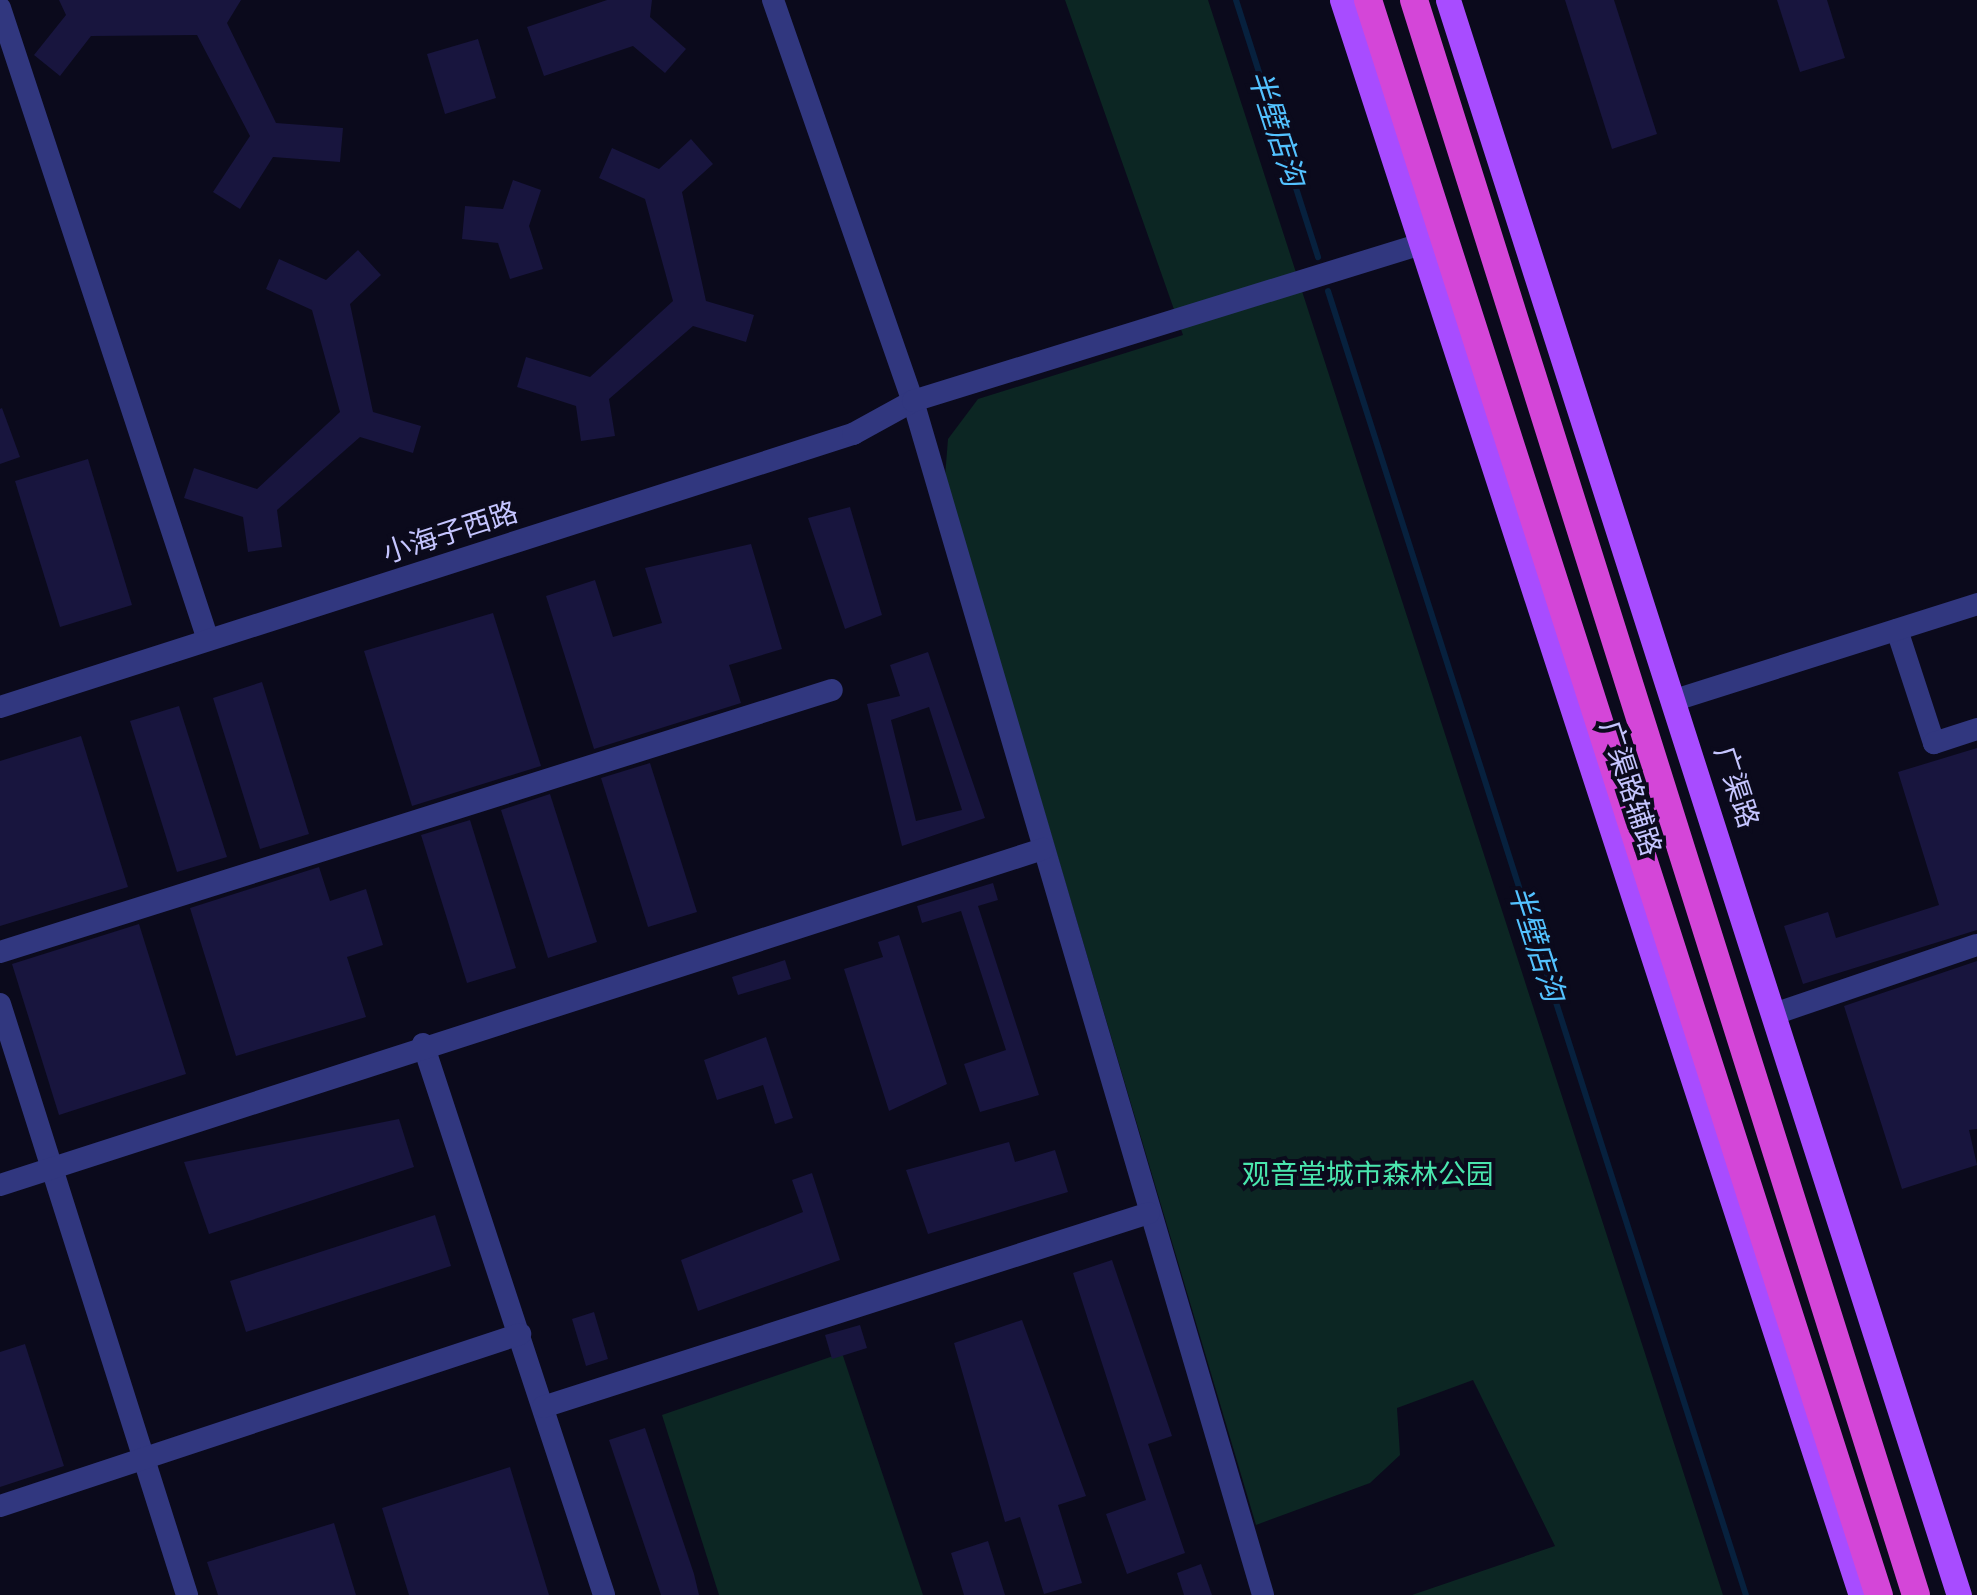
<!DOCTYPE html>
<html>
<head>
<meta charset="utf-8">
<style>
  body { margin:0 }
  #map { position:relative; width:1977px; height:1595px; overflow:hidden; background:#0b0a1c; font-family:Mulish,"Noto Sans SC",sans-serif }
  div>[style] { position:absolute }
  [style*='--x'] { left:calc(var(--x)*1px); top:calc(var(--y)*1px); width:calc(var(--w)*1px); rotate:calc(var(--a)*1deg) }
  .green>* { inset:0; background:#0c2623 }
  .stream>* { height:6px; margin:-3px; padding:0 3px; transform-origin:3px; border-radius:3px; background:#07213e }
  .building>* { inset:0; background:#18153e }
  .minor>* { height:22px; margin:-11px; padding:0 11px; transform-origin:11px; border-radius:11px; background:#31377f }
  .primary>* { height:25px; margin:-12.5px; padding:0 12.5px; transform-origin:12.5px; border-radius:12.5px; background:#a84cff }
  .trunk>* { height:28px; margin:-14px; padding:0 14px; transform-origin:14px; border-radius:14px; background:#d446d8 }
  span { translate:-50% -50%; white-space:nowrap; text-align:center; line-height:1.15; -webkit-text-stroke:8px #0b0a1c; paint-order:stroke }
  .street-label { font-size:28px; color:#c5c5ff }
  .park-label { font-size:28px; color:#4ae6ae }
  .water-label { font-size:30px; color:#53c2ff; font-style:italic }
</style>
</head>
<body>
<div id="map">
  <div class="green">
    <i style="clip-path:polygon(1065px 0,1208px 0,1723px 1595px,1412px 1595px,1555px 1546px,1473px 1380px,1397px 1408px,1400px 1455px,1370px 1483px,1256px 1525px,945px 477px,948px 439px,978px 399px,1183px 335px)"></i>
    <i style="clip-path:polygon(842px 1353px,923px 1595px,719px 1595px,662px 1415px)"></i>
  </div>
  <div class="stream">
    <i style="--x:1236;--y:0;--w:270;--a:72.3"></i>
    <i style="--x:1328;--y:291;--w:1369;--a:72.23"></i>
  </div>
  <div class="building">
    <i style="clip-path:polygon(59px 0,241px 0,227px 23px,276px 123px,343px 128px,340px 162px,273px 157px,240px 209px,213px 192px,250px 136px,197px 35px,91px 36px,60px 76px,34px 55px,66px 15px)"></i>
    <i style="clip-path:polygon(607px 0,652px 0,650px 17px,686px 49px,665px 73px,633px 46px,544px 76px,527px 27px)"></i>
    <i style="clip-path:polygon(1565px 0,1614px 0,1657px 134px,1612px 149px)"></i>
    <i style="clip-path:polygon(1777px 0,1827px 0,1845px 58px,1800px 72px)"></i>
    <i style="clip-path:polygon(478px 39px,496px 98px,445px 114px,427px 54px)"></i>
    <i style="clip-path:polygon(691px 139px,713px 164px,682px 192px,706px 301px,754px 315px,746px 342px,693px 326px,609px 399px,615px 436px,581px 441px,576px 406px,517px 387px,526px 357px,590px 377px,673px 301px,645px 199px,599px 178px,612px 148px,659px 169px)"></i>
    <i style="clip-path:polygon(513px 180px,541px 190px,529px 226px,543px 269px,510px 279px,498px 243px,462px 239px,465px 206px,503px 209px)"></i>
    <i style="clip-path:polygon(358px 250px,381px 275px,350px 304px,373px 412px,421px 426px,413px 453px,360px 437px,277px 510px,282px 547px,248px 552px,243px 517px,184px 498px,194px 468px,257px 489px,340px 412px,312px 310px,266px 289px,279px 259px,326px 280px)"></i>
    <i style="clip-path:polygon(2px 408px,20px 457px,0 464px,0 409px)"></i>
    <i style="clip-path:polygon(88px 459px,132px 605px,60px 627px,15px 481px)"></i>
    <i style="clip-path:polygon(850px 507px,882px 615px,845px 629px,808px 518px)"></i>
    <i style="clip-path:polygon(751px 544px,782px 649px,729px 665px,741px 703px,594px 749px,546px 596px,595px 580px,613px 637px,662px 623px,645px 568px)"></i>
    <i style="clip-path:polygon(493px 613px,541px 766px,412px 806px,364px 651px)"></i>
    <i style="clip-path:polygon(evenodd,928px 652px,985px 818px,902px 846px,867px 704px,900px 696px,890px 665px,928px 652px,929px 707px,962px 810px,916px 821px,891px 720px,929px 707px)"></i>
    <i style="clip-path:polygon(262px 682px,309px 834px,260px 849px,213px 698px)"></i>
    <i style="clip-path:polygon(179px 706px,227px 857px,177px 872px,130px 721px)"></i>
    <i style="clip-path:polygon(81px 736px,128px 887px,0 926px,0 761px)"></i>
    <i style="clip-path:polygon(1977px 748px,1977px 930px,1803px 984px,1784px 926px,1828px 912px,1836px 938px,1939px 905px,1898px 772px)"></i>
    <i style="clip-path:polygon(650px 763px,697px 912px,648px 927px,601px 778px)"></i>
    <i style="clip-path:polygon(550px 794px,597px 942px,548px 958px,501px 810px)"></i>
    <i style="clip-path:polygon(470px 820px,516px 968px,467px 983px,421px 835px)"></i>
    <i style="clip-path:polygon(319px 867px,330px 901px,366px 889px,383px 945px,347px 957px,366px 1017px,236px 1056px,190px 908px)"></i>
    <i style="clip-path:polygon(993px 883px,998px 900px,978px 906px,1039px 1095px,980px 1112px,964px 1064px,1006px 1050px,961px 911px,922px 923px,917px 906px)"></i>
    <i style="clip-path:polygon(139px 924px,186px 1074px,59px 1115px,12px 964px)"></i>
    <i style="clip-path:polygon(899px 935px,947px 1084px,889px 1111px,844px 969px,883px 957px,878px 942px)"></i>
    <i style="clip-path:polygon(785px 960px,791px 979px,738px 995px,732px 977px)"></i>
    <i style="clip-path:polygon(1977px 961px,1977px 1129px,1969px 1130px,1977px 1165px,1902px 1189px,1844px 1006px)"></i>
    <i style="clip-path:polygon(766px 1037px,793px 1118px,775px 1124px,763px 1085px,717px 1100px,704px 1060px)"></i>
    <i style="clip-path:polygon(399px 1119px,414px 1167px,209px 1234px,184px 1162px)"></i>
    <i style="clip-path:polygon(1009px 1142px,1015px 1162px,1055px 1150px,1068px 1192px,928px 1234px,906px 1170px)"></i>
    <i style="clip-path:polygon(812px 1173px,840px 1260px,698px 1311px,681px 1260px,803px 1212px,792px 1180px)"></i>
    <i style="clip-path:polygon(435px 1215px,451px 1266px,246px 1332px,230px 1281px)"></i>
    <i style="clip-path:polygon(1112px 1260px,1172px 1436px,1148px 1444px,1185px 1553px,1127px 1574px,1106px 1514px,1146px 1500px,1073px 1273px)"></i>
    <i style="clip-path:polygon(594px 1312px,608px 1359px,586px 1366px,572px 1319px)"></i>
    <i style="clip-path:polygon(1022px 1320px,1086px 1496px,1058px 1505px,1082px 1583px,1044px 1594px,1020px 1517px,1005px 1522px,954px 1343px)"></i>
    <i style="clip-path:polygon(860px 1325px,867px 1348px,832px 1359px,825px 1335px)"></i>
    <i style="clip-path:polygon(25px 1344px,64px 1466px,0 1487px,0 1352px)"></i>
    <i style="clip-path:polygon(645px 1428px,694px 1574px,699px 1595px,661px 1595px,609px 1440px)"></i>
    <i style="clip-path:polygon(510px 1467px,549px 1595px,409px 1595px,382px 1508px)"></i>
    <i style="clip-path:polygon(334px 1523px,356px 1595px,218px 1595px,207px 1562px)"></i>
    <i style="clip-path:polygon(988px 1541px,1005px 1595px,964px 1595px,951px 1553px)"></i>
    <i style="clip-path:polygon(1201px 1564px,1212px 1595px,1184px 1595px,1177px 1573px)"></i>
  </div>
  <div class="minor">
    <i style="--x:773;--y:0;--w:425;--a:70.8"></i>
    <i style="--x:913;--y:401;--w:1244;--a:73.66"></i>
    <i style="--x:0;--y:8;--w:665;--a:71.78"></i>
    <i style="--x:1897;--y:630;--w:119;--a:71.9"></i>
    <i style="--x:1934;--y:743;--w:45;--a:-18"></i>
    <i style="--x:1675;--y:700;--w:317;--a:-17.6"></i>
    <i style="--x:0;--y:707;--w:896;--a:-17.75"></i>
    <i style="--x:853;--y:434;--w:68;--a:-28.8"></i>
    <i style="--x:913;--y:401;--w:532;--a:-17.17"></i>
    <i style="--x:0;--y:952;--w:872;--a:-17.48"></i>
    <i style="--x:0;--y:1004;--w:620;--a:72.44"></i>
    <i style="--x:1777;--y:1013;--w:211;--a:-18.8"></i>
    <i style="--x:423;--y:1044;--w:580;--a:71.81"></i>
    <i style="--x:0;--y:1185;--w:1096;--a:-17.86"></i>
    <i style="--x:543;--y:1407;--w:636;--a:-17.75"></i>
    <i style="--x:0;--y:1506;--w:548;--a:-18.3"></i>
  </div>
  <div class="primary">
    <i style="--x:1342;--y:0;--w:1677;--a:71.98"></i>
    <i style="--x:1448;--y:0;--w:1675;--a:72.24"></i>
  </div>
  <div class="trunk">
    <i style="--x:1368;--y:0;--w:1675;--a:72.24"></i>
    <i style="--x:1414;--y:0;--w:1672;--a:72.53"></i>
  </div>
  <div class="street-label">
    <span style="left:450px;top:532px;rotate:-18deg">小海子西路</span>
    <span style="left:1737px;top:787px;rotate:72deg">广渠路</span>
    <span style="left:1631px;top:788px;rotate:72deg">广渠路辅路</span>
  </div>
  <div class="park-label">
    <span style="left:1368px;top:1174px">观音堂城市森林公园</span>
  </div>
  <div class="water-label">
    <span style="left:1277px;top:128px;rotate:72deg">半壁店沟</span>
    <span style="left:1537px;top:943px;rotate:72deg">半壁店沟</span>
  </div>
</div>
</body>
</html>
